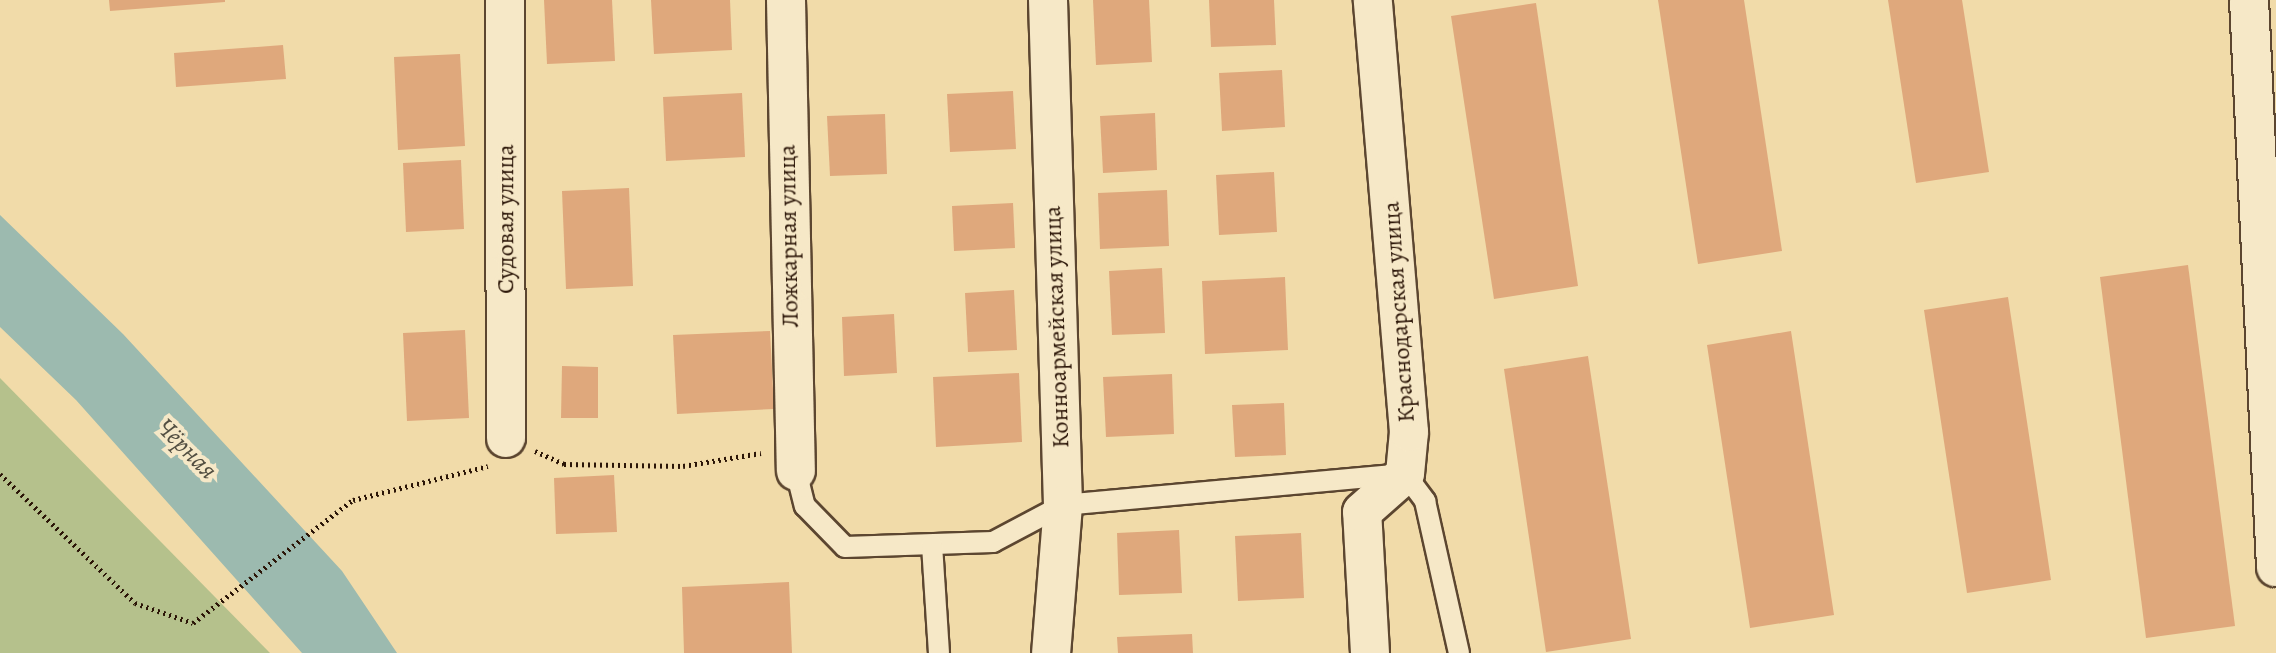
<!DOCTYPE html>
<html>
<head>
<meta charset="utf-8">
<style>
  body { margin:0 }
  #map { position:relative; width:2276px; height:653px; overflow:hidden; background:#f1dba9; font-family:Alegreya,serif }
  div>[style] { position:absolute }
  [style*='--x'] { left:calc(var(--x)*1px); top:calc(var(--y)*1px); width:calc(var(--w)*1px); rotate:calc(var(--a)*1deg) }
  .green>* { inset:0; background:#b5c18c }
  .water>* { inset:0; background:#9cbaaf }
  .building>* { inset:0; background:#dfa87c }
  .path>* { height:5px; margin-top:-2.5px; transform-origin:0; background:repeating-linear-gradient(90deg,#2b1507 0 2px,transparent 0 6px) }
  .roads { filter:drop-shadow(2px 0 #5c4630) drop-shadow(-2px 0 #5c4630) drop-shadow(0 2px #5c4630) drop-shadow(0 -2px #5c4630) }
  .service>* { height:20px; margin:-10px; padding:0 10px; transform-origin:10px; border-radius:10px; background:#f6e8c7 }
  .minor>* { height:38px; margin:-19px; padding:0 19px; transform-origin:19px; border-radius:19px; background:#f6e8c7 }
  span { translate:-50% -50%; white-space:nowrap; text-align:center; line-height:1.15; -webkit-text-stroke:8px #f6e8c7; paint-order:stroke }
  .street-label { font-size:24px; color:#2b1507 }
  .water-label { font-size:26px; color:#534f42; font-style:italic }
</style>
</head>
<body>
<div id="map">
  <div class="green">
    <i style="clip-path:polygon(0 378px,270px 653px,0 653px)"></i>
  </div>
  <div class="water">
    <i style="clip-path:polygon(0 215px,123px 334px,342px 571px,397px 653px,302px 653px,76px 400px,0 327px)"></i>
  </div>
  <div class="building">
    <i style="clip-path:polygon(109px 0,225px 0,225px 2px,110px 11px)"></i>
    <i style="clip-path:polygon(544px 0,612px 0,615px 61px,547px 64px)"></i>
    <i style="clip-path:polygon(651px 0,730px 0,732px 50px,654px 54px)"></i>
    <i style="clip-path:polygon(1093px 0,1149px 0,1152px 62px,1096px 65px)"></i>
    <i style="clip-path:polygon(1209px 0,1274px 0,1276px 45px,1211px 47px)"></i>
    <i style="clip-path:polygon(1658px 0,1744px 0,1782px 251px,1698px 264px)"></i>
    <i style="clip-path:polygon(1888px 0,1962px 0,1989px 172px,1916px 183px)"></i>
    <i style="clip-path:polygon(1536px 3px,1578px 286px,1494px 299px,1451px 16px)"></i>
    <i style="clip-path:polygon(283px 45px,286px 79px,176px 87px,174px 53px)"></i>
    <i style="clip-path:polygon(460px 54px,465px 146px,398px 150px,394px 57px)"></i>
    <i style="clip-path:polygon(1282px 70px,1285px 127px,1222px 131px,1219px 73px)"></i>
    <i style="clip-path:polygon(1013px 91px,1016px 149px,950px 152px,947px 94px)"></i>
    <i style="clip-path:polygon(742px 93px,745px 157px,666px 161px,663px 97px)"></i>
    <i style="clip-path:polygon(1155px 113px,1157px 170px,1103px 173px,1100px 116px)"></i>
    <i style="clip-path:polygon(885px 114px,887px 174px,830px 176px,827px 116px)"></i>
    <i style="clip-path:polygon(461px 160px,464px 229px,406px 232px,403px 163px)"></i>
    <i style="clip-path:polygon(1274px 172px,1277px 232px,1219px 235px,1216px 175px)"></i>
    <i style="clip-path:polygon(629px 188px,633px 286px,566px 289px,562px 191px)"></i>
    <i style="clip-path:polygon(1167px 190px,1169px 246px,1100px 249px,1098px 193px)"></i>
    <i style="clip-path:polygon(1013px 203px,1015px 248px,954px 251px,952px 206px)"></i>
    <i style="clip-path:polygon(2188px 265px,2235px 626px,2146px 638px,2100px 277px)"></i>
    <i style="clip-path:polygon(1162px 268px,1165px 333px,1112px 335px,1109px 271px)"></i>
    <i style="clip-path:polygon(1285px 277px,1288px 350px,1205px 354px,1202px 281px)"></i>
    <i style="clip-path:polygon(1014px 290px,1017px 350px,968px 352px,965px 293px)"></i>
    <i style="clip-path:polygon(2008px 297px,2051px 580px,1967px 593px,1924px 310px)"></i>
    <i style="clip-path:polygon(894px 314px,897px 373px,844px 376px,842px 317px)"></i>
    <i style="clip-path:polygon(465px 330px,469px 418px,407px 421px,403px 333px)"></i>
    <i style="clip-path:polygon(770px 331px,774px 409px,677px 414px,673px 335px)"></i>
    <i style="clip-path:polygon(1791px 331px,1834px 615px,1750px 628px,1707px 345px)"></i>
    <i style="clip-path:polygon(1588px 356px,1631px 639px,1546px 652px,1504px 369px)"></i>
    <i style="clip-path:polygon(562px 366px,598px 367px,598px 418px,561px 418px)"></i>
    <i style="clip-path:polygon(1019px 373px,1022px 442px,936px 447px,933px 377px)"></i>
    <i style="clip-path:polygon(1172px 374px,1174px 434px,1106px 437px,1103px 377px)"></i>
    <i style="clip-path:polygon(1284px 403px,1286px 455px,1235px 457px,1232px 405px)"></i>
    <i style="clip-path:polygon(614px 475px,617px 532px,556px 534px,554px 478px)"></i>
    <i style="clip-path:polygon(1179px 530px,1182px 593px,1119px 595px,1117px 533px)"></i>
    <i style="clip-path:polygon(1301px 533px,1304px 598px,1238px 601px,1235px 536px)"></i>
    <i style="clip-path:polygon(789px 582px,792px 653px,684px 653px,682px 587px)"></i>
    <i style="clip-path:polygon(1192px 634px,1193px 653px,1118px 653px,1117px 637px)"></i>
  </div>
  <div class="path">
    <i style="--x:535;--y:451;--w:32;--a:24"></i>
    <i style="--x:564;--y:464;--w:119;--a:1"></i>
    <i style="--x:683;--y:466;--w:79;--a:-9.5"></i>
    <i style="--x:0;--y:474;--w:187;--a:43.7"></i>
    <i style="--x:135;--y:603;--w:61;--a:19"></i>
    <i style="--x:193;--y:623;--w:202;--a:-37.6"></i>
    <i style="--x:353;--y:500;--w:139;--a:-14.1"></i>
  </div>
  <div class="roads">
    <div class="service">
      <i style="--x:796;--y:471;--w:36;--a:76"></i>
      <i style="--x:805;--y:506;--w:57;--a:45.7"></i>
      <i style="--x:845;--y:547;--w:148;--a:-1.9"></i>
      <i style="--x:993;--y:542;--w:79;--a:-27.9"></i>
      <i style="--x:1063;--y:505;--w:343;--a:-5.2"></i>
      <i style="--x:1405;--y:474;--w:34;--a:53"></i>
      <i style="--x:1425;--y:501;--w:156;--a:77.4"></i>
      <i style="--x:932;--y:545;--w:108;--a:86.3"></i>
    </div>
    <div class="minor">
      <i style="--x:505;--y:0;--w:438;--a:89.9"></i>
      <i style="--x:786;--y:0;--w:471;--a:88.8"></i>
      <i style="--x:1048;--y:0;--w:505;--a:88.3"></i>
      <i style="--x:1063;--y:505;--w:148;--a:94.6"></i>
      <i style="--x:2249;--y:0;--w:568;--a:87.27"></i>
      <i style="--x:1370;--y:653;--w:141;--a:-93.2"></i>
      <i style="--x:1362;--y:512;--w:57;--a:-41.5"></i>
      <i style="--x:1405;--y:474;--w:42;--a:-84.6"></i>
      <i style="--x:1409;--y:432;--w:433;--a:-94.8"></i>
    </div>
  </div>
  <div class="street-label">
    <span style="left:506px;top:219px;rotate:-90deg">Судовая улица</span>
    <span style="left:789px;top:236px;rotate:-91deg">Ложкарная улица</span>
    <span style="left:1399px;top:312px;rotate:-94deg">Краснодарская улица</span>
    <span style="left:1057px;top:327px;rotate:-92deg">Конноармейская улица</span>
  </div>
  <div class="water-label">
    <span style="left:187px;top:449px;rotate:45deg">Чёрная</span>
  </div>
</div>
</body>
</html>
